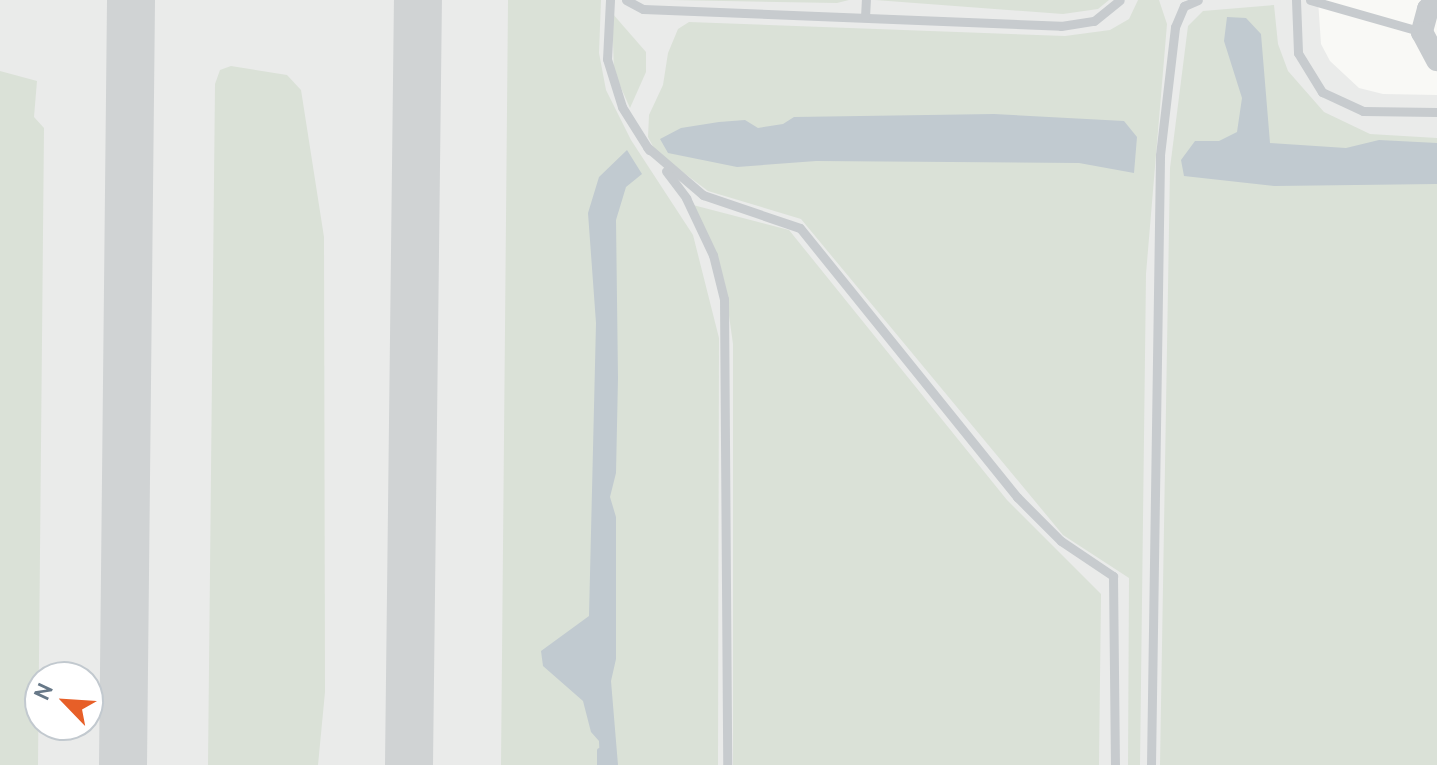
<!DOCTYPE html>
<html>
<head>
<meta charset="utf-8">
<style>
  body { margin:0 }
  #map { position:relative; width:1437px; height:765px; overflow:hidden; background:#f9f9f6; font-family:Cabin,sans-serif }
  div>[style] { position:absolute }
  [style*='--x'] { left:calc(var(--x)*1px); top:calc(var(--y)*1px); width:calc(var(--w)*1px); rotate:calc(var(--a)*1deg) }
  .built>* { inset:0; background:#eaebea }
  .green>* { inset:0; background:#dae1d7 }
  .water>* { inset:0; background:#c1cad0 }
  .stream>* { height:5px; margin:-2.5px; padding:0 2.5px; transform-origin:2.5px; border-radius:2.5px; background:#c1cad0 }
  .taxiway>* { height:48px; margin:-24px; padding:0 24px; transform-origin:24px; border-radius:24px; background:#d0d3d4 }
  .service>* { height:9px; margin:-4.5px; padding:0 4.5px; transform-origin:4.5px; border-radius:4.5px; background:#c7cbce }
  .tertiary>* { height:22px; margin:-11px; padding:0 11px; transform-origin:11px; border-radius:11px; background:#c7cbce }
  span { translate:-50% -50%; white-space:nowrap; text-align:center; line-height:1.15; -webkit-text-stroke:8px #fff; paint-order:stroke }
  .north { position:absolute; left:24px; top:661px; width:80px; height:80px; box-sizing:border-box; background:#fff; border:2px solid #c2c9cf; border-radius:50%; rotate:295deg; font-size:22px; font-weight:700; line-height:32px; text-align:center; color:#677888 }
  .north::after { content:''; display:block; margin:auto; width:28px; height:36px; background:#e75f28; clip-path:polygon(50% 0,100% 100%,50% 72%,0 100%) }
</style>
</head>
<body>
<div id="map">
  <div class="built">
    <i style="clip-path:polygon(evenodd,0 0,1318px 0,1321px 44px,1330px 61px,1359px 88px,1383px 94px,1437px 95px,1437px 765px,0 765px,0 0,40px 677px,88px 677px,88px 725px,40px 725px,40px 677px)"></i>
  </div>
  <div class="green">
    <i style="clip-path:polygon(508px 0,601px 0,599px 53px,606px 90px,631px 140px,693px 235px,719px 338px,718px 765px,501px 765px)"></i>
    <i style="clip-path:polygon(670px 0,849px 0,837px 3px)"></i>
    <i style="clip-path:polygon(875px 0,1109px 0,1098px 9px,1063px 14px)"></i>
    <i style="clip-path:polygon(1138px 0,1159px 0,1167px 24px,1146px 274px,1140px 765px,1128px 765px,1129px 578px,1063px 535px,801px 219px,708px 191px,656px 152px,648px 137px,649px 115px,663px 85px,668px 53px,678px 29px,689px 22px,1065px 36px,1110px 30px,1129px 19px)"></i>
    <i style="clip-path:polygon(1274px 5px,1278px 44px,1288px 71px,1324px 112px,1370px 134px,1437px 138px,1437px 765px,1160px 765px,1170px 168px,1188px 26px,1203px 11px)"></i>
    <i style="clip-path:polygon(612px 13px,646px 52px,646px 72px,630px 108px,614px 72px)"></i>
    <i style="clip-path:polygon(231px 66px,287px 75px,301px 90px,324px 237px,325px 692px,318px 765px,208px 765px,215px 84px,220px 70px)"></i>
    <i style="clip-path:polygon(0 71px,37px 81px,34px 117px,44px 128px,38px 765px,0 765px)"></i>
    <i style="clip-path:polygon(693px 205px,789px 230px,1007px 500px,1101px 594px,1099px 765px,733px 765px,733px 344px,724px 280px)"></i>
  </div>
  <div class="water">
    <i style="clip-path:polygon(1227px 17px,1246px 18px,1261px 34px,1270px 143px,1346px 148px,1379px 140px,1437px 143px,1437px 184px,1274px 186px,1184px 176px,1181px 160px,1195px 141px,1219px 141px,1237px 132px,1242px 98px,1224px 41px)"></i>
    <i style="clip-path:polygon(994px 114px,1124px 121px,1137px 137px,1134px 173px,1079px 163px,816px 161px,737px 167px,668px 153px,660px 139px,681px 128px,719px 122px,745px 120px,758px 128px,783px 124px,794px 117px)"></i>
    <i style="clip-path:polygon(627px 150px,642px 174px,626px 187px,616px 220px,618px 378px,616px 473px,610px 497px,616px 517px,616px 659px,611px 681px,618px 765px,600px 765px,599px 741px,591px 732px,583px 701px,543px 666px,541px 651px,589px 616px,596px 323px,588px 213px,599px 177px)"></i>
  </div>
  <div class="stream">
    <i style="--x:599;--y:765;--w:15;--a:-90"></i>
  </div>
  <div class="taxiway">
    <i style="--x:123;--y:765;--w:765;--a:-89.4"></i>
    <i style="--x:409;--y:765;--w:765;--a:-89.33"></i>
  </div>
  <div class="service">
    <i style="--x:610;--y:0;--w:59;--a:92.9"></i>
    <i style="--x:607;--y:59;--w:50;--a:72.6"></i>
    <i style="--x:622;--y:107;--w:51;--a:57.9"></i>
    <i style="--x:626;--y:0;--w:19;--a:28"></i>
    <i style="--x:643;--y:9;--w:418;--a:2.3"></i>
    <i style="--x:1061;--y:26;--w:33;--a:-9"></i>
    <i style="--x:1094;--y:21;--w:33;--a:-39"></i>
    <i style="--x:1296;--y:0;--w:53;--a:87.8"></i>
    <i style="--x:1298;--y:53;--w:46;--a:58.4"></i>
    <i style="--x:1322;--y:92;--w:45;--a:24.9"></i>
    <i style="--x:1363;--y:111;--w:74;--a:0.8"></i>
    <i style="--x:1310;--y:0;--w:116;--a:15.9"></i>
    <i style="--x:865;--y:17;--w:17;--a:-87"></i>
    <i style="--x:647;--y:147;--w:74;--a:40.6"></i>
    <i style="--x:703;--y:195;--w:102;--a:18.8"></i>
    <i style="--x:800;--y:228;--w:346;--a:51.1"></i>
    <i style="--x:1017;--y:497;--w:62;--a:45"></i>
    <i style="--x:1061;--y:541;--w:63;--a:33.9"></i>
    <i style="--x:1113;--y:576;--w:189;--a:89.4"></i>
    <i style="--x:666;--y:171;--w:34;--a:53"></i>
    <i style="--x:686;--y:198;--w:63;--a:64.7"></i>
    <i style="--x:713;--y:255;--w:45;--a:76"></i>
    <i style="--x:724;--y:299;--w:466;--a:89.6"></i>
    <i style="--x:1151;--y:765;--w:610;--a:-89.15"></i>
    <i style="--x:1160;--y:155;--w:129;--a:-83.3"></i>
    <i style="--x:1175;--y:27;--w:23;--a:-67"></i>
    <i style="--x:1184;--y:6;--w:15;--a:-23"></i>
  </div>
  <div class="tertiary">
    <i style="--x:1437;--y:1;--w:12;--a:138"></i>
    <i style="--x:1428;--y:9;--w:24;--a:105"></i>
    <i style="--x:1422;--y:32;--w:32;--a:62"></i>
  </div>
  <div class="north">N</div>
</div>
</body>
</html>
